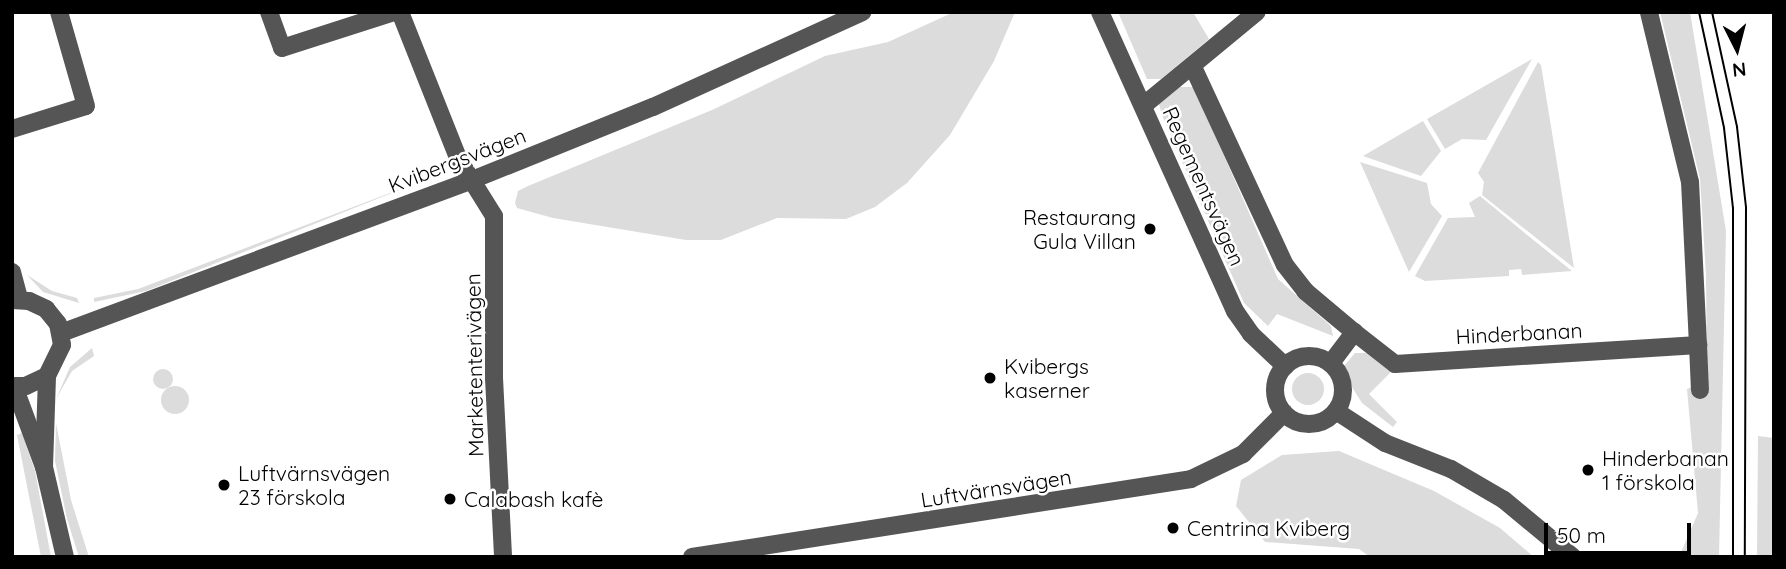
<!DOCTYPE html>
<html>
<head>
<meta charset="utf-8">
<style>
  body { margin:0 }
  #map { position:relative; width:1786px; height:569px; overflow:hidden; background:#fff; font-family:Quicksand,sans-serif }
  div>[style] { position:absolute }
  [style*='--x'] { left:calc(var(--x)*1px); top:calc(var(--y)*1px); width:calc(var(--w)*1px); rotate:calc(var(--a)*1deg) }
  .green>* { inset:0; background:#dcdcdc }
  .round { border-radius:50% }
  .minor>* { height:18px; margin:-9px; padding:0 9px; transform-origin:9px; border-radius:9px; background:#555 }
  .minor>.ring { margin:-9px; padding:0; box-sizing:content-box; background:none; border:18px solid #555; border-radius:50% }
  .tram>* { height:2px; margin:-1px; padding:0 1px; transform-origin:1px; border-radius:1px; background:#000 }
  .dots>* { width:19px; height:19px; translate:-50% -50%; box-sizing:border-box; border:4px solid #fff; border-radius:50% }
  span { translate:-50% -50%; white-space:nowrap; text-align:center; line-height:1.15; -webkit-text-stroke:5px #fff; paint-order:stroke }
  .street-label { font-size:21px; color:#000 }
  .poi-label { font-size:21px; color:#000 }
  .right { translate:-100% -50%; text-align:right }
  .left { translate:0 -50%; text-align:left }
  .frame { position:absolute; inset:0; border:14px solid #000; pointer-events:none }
  .north { position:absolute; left:1702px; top:14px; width:70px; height:70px; -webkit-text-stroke:5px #fff; paint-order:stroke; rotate:174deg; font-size:19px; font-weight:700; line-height:28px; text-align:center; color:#000 }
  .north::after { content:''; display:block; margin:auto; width:24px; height:32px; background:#000; clip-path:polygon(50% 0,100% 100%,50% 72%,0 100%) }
  .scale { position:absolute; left:1544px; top:523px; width:147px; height:32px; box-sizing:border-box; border:4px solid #000; border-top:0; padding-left:9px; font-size:21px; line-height:24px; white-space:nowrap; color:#000; -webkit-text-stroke:5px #fff; paint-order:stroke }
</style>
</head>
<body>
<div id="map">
  <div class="green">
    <i style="clip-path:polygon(954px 12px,1015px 12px,994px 61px,950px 135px,907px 183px,875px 207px,846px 219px,777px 218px,721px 240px,686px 240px,553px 218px,517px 208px,515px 203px,518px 191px,528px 186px,712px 110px,825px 56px,888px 42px)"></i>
    <i style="clip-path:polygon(1118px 12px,1193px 12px,1209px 39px,1161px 79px,1147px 79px)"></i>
    <i style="clip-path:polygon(1660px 12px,1690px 12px,1726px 231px,1719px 557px,1679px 557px,1698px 513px,1687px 389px,1707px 380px,1706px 275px,1700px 179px)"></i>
    <i style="clip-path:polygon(1532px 59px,1486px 140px,1462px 139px,1445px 149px,1427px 119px)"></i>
    <i style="clip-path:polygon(1538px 62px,1541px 65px,1574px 268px,1482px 195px,1484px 182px,1478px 173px)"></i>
    <i style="clip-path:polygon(1180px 87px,1194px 87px,1278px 279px,1331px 326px,1333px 336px,1277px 314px,1268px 326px,1244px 303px,1162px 115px,1159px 104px)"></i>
    <i style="clip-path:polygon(1423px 121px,1441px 151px,1421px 176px,1363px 156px)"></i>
    <i style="clip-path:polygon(1360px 162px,1427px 183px,1431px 204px,1442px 216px,1409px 272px)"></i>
    <i style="clip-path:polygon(432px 177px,146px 291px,94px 302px,94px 298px,138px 289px)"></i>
    <i style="clip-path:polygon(1480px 196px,1526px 234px,1572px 271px,1522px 275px,1521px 269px,1509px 270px,1509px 276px,1425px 281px,1415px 276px,1448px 218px,1475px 217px,1469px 203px)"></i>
    <i style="clip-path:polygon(27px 275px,52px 291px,77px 298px,79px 303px,43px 292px)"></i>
    <i style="clip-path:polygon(92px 348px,94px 356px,72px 371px,56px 399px,70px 367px)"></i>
    <i style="clip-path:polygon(1355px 353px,1366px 353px,1391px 372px,1369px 394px,1397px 422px,1393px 427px,1362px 403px,1350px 384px,1344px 366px)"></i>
    <i class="round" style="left:153px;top:369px;width:20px;height:20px"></i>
    <i class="round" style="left:1292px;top:373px;width:32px;height:32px"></i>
    <i class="round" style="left:161px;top:386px;width:28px;height:28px"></i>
    <i style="clip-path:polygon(56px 423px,71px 500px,89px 557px,79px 557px,67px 519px,55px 461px)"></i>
    <i style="clip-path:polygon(22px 433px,35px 471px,51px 557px,41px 557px,17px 435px)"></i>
    <i style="clip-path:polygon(1758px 436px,1774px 438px,1774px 557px,1757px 557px)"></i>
    <i style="clip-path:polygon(1339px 451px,1434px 491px,1500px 528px,1534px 557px,1370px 557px,1359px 549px,1265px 542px,1236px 506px,1241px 480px,1282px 455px)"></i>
  </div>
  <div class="minor">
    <i style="--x:269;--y:12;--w:38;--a:70"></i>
    <i style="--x:282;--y:48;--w:118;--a:-17.8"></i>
    <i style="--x:400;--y:12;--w:159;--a:68.3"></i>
    <i style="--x:459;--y:160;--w:66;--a:58"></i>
    <i style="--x:494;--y:216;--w:162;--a:90"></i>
    <i style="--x:494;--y:378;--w:179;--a:87.1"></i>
    <i style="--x:1100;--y:12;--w:328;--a:65.7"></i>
    <i style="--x:1235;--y:311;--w:28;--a:55"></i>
    <i style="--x:1251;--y:334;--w:47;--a:43.3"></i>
    <i style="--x:1193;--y:67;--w:218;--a:65.1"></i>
    <i style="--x:1285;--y:265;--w:33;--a:52"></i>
    <i style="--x:1305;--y:291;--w:64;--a:39.9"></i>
    <i style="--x:1144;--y:105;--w:146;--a:-39.5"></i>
    <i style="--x:12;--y:129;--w:77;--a:-17.3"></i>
    <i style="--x:86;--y:106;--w:98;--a:-106"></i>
    <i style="--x:12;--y:272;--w:28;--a:75"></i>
    <i style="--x:12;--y:300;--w:17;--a:3"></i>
    <i style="--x:29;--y:301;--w:19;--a:25"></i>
    <i style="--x:46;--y:309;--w:19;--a:51"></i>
    <i style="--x:58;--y:324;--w:21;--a:79"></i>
    <i style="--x:62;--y:345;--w:34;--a:116"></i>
    <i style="--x:47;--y:376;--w:23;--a:155"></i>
    <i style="--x:26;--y:386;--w:14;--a:180"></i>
    <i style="--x:61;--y:333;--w:439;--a:-20.4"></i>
    <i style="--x:472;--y:180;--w:195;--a:-22"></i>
    <i style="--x:653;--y:107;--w:230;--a:-24.4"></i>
    <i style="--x:1698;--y:345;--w:45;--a:87.5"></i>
    <i class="ring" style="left:1275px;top:356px;width:50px;height:50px"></i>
    <i style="--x:1331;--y:363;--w:39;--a:-53"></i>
    <i style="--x:1354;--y:332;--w:52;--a:38"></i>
    <i style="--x:1395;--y:364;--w:304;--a:-3.6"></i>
    <i style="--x:1698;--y:345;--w:163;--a:-92.8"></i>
    <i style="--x:1690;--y:182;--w:175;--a:-103.6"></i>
    <i style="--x:14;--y:386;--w:86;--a:69.7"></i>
    <i style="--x:44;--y:467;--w:92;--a:76.9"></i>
    <i style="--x:1336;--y:411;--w:59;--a:33.1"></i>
    <i style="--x:1385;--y:443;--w:71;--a:21.5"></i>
    <i style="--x:1451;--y:469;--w:61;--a:30.3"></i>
    <i style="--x:1504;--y:500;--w:89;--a:39.6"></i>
    <i style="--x:44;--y:467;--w:91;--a:-88.1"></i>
    <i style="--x:692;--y:557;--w:505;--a:-8.88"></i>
    <i style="--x:1191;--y:479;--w:58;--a:-25.7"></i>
    <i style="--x:1243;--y:454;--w:58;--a:-45"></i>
  </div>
  <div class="tram">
    <i style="--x:1699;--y:12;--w:119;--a:77.8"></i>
    <i style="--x:1724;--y:128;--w:81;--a:83.6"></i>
    <i style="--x:1733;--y:208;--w:349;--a:90"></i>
    <i style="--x:1712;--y:12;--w:118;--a:77.7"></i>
    <i style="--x:1737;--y:127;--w:81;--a:83.6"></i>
    <i style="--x:1746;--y:207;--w:350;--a:90.2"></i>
  </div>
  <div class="dots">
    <i style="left:1150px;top:229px;background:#000"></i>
    <i style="left:990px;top:378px;background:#000"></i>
    <i style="left:1588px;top:470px;background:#000"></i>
    <i style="left:224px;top:485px;background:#000"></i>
    <i style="left:450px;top:499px;background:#000"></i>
    <i style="left:1173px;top:528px;background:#000"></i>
  </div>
  <div class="street-label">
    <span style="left:457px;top:160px;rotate:-21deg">Kvibergsvägen</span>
    <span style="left:1204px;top:186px;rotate:66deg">Regementsvägen</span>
    <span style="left:1519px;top:333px;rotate:-3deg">Hinderbanan</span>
    <span style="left:474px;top:365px;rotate:-91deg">Marketenterivägen</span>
    <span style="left:996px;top:488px;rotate:-9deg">Luftvärnsvägen</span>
  </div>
  <div class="poi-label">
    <span class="right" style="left:1136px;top:229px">Restaurang<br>Gula Villan</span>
    <span class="left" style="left:1004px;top:378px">Kvibergs<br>kaserner</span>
    <span class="left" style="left:1602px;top:470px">Hinderbanan<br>1 förskola</span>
    <span class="left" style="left:238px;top:485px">Luftvärnsvägen<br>23 förskola</span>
    <span class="left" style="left:464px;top:499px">Calabash kafè</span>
    <span class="left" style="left:1187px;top:528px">Centrina Kviberg</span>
  </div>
  <div class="frame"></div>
  <div class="north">N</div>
  <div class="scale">50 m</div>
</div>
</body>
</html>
